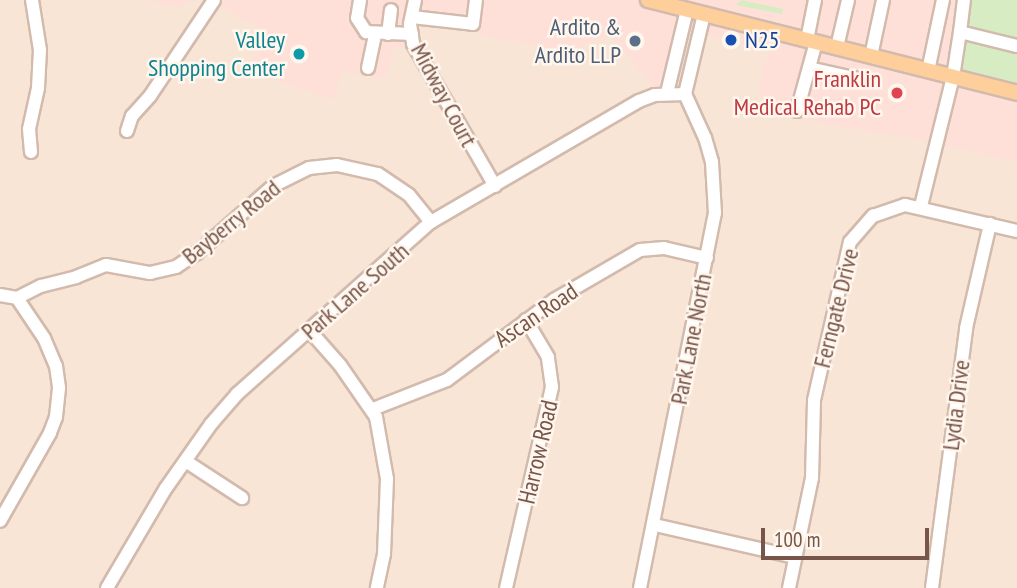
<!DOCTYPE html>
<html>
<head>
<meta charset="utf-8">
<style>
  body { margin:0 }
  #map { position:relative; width:1017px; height:588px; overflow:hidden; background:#fdf2e5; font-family:"PT Sans Narrow",sans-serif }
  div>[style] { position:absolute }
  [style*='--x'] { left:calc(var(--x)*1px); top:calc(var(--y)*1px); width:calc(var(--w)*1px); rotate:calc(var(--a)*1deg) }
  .residential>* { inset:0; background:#f8e5d6 }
  .commercial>* { inset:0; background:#fee0d9 }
  .green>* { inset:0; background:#d8ecc3 }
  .roads { filter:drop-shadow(2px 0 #d2baad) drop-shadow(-2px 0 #d2baad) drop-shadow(0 2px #d2baad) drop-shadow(0 -2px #d2baad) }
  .minor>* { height:12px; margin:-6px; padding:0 6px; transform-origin:6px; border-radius:6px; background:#fff }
  .major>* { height:14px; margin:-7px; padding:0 7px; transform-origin:7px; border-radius:7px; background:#ffcf9b }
  .dots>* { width:19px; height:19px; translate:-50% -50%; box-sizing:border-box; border:4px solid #fff6ed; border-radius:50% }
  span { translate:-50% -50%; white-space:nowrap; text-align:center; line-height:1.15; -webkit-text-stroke:5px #fff6ed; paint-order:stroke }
  .service-label { font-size:24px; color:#4e5e75 }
  .right { translate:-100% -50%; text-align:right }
  .culture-label { font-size:24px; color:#0d838f }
  .transit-label { font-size:24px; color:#164399 }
  .left { translate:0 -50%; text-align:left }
  .health-label { font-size:24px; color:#be3a42 }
  .street-label { font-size:24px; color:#785549 }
  .scale { position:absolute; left:761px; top:528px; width:168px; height:32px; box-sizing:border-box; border:4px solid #785549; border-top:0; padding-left:9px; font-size:21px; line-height:24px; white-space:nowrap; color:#785549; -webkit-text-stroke:5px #fff6ed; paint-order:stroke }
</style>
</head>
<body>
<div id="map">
  <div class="residential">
    <i style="clip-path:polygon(0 0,1017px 0,1017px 588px,0 588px)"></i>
  </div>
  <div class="commercial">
    <i style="clip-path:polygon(125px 0,194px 0,178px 7px,147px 0)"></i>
    <i style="clip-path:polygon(211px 0,1017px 0,1017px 162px,921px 140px,767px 114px,759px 89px,769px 50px,676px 28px,665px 89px,656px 91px,610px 34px,569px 52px,409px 20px,411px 45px,393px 49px,385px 78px,341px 72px,334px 100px,246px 70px,268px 34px)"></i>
  </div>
  <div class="green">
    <i style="clip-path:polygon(741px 0,783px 9px,782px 14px,736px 5px)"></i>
    <i style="clip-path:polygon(968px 0,1017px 0,1017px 93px,948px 76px)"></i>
  </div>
  <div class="roads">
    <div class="minor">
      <i style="--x:360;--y:0;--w:18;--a:99"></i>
      <i style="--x:357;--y:18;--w:17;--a:57"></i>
      <i style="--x:366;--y:32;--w:46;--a:2.5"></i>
      <i style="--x:415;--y:0;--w:25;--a:102"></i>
      <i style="--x:410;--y:24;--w:20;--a:81"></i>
      <i style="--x:413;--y:44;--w:164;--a:60"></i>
      <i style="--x:412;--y:17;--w:61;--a:6.5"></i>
      <i style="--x:473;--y:24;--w:24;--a:-83"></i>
      <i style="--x:960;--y:32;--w:32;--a:-83"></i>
      <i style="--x:388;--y:34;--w:24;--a:-83"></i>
      <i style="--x:807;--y:40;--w:41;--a:-78.7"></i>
      <i style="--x:837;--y:47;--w:48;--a:-76.8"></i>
      <i style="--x:871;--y:56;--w:57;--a:-77.9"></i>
      <i style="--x:368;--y:68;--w:35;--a:-78"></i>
      <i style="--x:809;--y:68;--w:54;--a:12.8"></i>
      <i style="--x:928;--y:71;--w:73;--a:-78.1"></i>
      <i style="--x:667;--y:93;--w:85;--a:-76.5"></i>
      <i style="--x:685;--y:94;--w:82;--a:-76.6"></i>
      <i style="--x:797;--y:111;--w:72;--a:-74.6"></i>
      <i style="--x:127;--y:131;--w:16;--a:-72"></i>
      <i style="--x:132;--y:116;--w:27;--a:-48"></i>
      <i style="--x:150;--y:96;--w:115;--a:-56.3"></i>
      <i style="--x:31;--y:152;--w:23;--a:-95"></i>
      <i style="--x:29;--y:129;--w:42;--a:-77.6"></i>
      <i style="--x:38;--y:88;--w:38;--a:-87"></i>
      <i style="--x:40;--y:50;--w:51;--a:-99.1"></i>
      <i style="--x:921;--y:206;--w:133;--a:-76.1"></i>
      <i style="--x:953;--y:77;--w:46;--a:-81.2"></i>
      <i style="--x:960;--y:32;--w:59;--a:13.8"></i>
      <i style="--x:0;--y:295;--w:17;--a:10"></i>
      <i style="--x:17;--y:298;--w:48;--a:56"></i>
      <i style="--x:44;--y:338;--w:30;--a:67"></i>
      <i style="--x:56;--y:366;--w:22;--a:82"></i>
      <i style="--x:59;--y:388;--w:29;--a:96"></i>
      <i style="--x:56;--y:417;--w:17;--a:111"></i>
      <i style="--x:50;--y:433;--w:101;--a:119.6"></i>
      <i style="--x:17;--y:298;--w:27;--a:-27"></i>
      <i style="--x:41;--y:286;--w:36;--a:-14"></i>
      <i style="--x:76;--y:277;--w:32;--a:-22"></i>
      <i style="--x:106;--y:265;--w:45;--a:10.3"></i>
      <i style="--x:150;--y:273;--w:27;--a:-13"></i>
      <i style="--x:176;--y:267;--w:25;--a:-34"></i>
      <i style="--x:197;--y:253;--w:101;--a:-41.4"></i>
      <i style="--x:273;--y:186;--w:40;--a:-26.6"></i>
      <i style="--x:309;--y:168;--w:28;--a:-6"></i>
      <i style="--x:337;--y:165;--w:42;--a:12.4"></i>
      <i style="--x:378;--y:174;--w:37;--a:34"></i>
      <i style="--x:409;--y:195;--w:35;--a:51"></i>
      <i style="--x:310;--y:331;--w:45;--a:48.6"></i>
      <i style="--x:340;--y:365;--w:63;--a:55.3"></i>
      <i style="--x:376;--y:417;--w:63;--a:79.9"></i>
      <i style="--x:387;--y:479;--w:75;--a:92.3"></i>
      <i style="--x:384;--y:554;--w:35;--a:102"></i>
      <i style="--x:373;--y:409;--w:79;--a:-21.4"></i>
      <i style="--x:447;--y:380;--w:134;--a:-36.8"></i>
      <i style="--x:554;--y:300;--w:99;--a:-30.2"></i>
      <i style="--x:640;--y:250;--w:24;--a:-5"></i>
      <i style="--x:664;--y:248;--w:44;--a:13.1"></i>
      <i style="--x:187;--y:462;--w:66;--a:33.2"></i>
      <i style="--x:655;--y:525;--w:144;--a:12.9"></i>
      <i style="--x:107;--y:588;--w:116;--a:-59.5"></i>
      <i style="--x:166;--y:488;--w:78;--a:-54.9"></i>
      <i style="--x:211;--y:424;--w:40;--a:-49"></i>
      <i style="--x:237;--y:394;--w:259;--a:-41.6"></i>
      <i style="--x:431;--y:222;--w:241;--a:-30.2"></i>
      <i style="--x:639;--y:101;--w:17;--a:-21"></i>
      <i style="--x:655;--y:95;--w:30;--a:-2"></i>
      <i style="--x:506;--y:588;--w:206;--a:-77.1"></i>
      <i style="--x:552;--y:387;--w:30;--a:-98"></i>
      <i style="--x:548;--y:357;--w:43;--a:-120.7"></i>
      <i style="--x:640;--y:588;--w:382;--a:-78.7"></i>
      <i style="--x:715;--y:213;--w:51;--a:-93.4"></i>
      <i style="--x:712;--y:162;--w:25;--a:-106"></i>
      <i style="--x:705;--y:138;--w:48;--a:-114.4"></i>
      <i style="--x:789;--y:588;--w:112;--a:-78.2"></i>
      <i style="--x:812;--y:478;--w:78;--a:-88.5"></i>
      <i style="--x:814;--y:400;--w:162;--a:-77.2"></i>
      <i style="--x:850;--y:242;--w:35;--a:-49"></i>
      <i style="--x:873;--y:216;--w:34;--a:-19"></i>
      <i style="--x:905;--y:205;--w:115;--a:13.1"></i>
      <i style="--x:932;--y:588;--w:262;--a:-82.5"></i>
      <i style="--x:966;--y:328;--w:107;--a:-77"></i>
    </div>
    <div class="major">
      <i style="--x:648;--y:0;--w:381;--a:14.1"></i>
    </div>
  </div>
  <div class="dots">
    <i style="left:731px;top:40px;background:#1a4fb4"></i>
    <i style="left:635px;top:41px;background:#5c6f8a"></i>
    <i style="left:299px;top:54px;background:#0f9aa8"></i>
    <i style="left:897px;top:93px;background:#e0444e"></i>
  </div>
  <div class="service-label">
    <span class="right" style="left:621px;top:41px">Ardito &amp;<br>Ardito LLP</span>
  </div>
  <div class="culture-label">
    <span class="right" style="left:285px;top:54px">Valley<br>Shopping Center</span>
  </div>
  <div class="transit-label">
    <span class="left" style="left:745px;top:40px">N25</span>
  </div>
  <div class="health-label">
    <span class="right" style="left:881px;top:93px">Franklin<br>Medical Rehab PC</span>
  </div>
  <div class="street-label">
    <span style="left:444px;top:95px;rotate:62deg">Midway Court</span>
    <span style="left:231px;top:222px;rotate:-39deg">Bayberry Road</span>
    <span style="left:355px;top:291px;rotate:-41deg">Park Lane South</span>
    <span style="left:836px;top:308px;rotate:-76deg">Ferngate Drive</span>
    <span style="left:536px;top:315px;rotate:-34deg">Ascan Road</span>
    <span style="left:691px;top:339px;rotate:-79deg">Park Lane North</span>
    <span style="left:956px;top:405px;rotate:-83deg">Lydia Drive</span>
    <span style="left:538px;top:452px;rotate:-77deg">Harrow Road</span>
  </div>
  <div class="scale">100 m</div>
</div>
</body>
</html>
